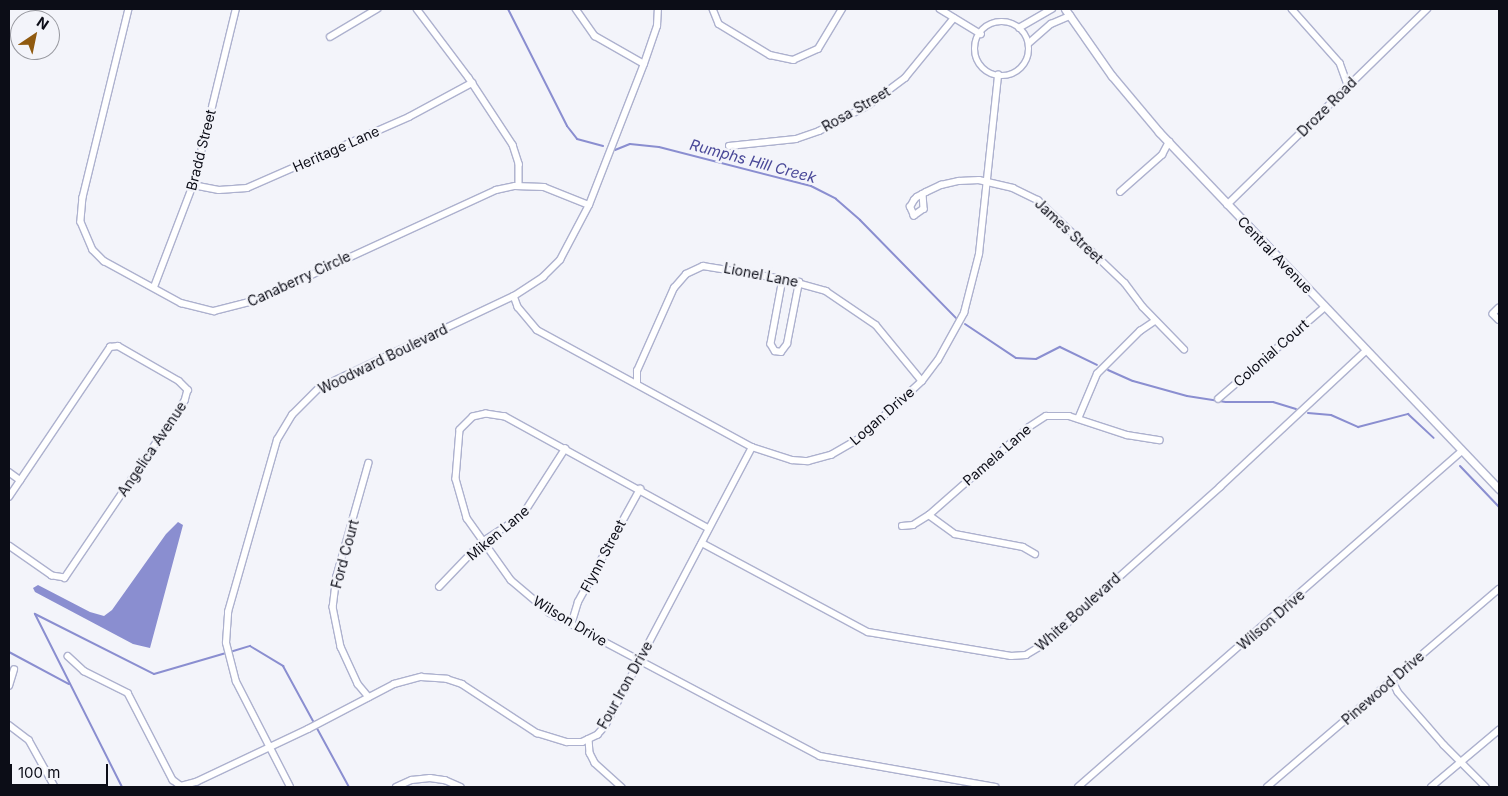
<!DOCTYPE html>
<html>
<head>
<meta charset="utf-8">
<style>
  body { margin:0 }
  #map { position:relative; width:1508px; height:796px; overflow:hidden; background:#f3f4fa; font-family:Inter,sans-serif }
  div>[style] { position:absolute }
  [style*='--x'] { left:calc(var(--x)*1px); top:calc(var(--y)*1px); width:calc(var(--w)*1px); rotate:calc(var(--a)*1deg) }
  .water>* { inset:0; background:#8a8ed0 }
  .stream>* { height:2px; margin:-1px; padding:0 1px; transform-origin:1px; border-radius:1px; background:#8a8ed0 }
  .roads { filter:drop-shadow(1px 0 #adb1ce) drop-shadow(-1px 0 #adb1ce) drop-shadow(0 1px #adb1ce) drop-shadow(0 -1px #adb1ce) }
  .minor>* { height:5.5px; margin:-2.75px; padding:0 2.75px; transform-origin:2.75px; border-radius:2.75px; background:#fff }
  .minor>.ring { margin:-2.75px; padding:0; box-sizing:content-box; background:none; border:5.5px solid #fff; border-radius:50% }
  .tertiary>* { height:7px; margin:-3.5px; padding:0 3.5px; transform-origin:3.5px; border-radius:3.5px; background:#fff }
  span { translate:-50% -50%; white-space:nowrap; text-align:center; line-height:1.15; -webkit-text-stroke:5px #f3f4fa; paint-order:stroke }
  .street-label { font-size:14px; color:#0c0d17 }
  .water-label { font-size:15px; color:#494898; font-style:italic }
  .frame { position:absolute; inset:0; border:10px solid #0c0d17; pointer-events:none }
  .north { position:absolute; left:10px; top:10px; width:50px; height:50px; box-sizing:border-box; background:#f3f4fa; border:1px solid #97989f; border-radius:50%; rotate:34deg; font-size:14px; font-weight:700; line-height:20px; text-align:center; color:#0c0d17 }
  .north::after { content:''; display:block; margin:auto; width:18px; height:22px; background:#905a0f; clip-path:polygon(50% 0,100% 100%,50% 72%,0 100%) }
  .scale { position:absolute; left:10px; top:764px; width:98px; height:22px; box-sizing:border-box; border:2px solid #0c0d17; border-top:0; padding-left:6px; font-size:15px; line-height:18px; white-space:nowrap; color:#0c0d17; -webkit-text-stroke:4px #f3f4fa; paint-order:stroke }
</style>
</head>
<body>
<div id="map">
  <div class="water">
    <i style="clip-path:polygon(178px 522px,183px 525px,150px 648px,133px 644px,35px 592px,33px 588px,38px 585px,90px 612px,104px 616px,112px 610px,166px 534px)"></i>
  </div>
  <div class="stream">
    <i style="--x:508;--y:9;--w:131;--a:63.2"></i>
    <i style="--x:567;--y:126;--w:16;--a:52"></i>
    <i style="--x:577;--y:139;--w:27;--a:15"></i>
    <i style="--x:615;--y:150;--w:16;--a:-22"></i>
    <i style="--x:630;--y:144;--w:29;--a:6"></i>
    <i style="--x:659;--y:147;--w:157;--a:14.4"></i>
    <i style="--x:811;--y:186;--w:28;--a:27"></i>
    <i style="--x:836;--y:199;--w:32;--a:41"></i>
    <i style="--x:860;--y:220;--w:137;--a:45.6"></i>
    <i style="--x:965;--y:324;--w:61;--a:33.7"></i>
    <i style="--x:1016;--y:358;--w:20;--a:3"></i>
    <i style="--x:1036;--y:359;--w:27;--a:-27"></i>
    <i style="--x:1060;--y:347;--w:41;--a:25.9"></i>
    <i style="--x:1108;--y:370;--w:27;--a:24"></i>
    <i style="--x:1133;--y:381;--w:56;--a:15.5"></i>
    <i style="--x:1187;--y:396;--w:39;--a:9"></i>
    <i style="--x:1226;--y:402;--w:47;--a:0"></i>
    <i style="--x:1273;--y:402;--w:24;--a:17"></i>
    <i style="--x:1308;--y:413;--w:23;--a:5"></i>
    <i style="--x:1331;--y:415;--w:30;--a:24"></i>
    <i style="--x:1358;--y:427;--w:52;--a:-14.6"></i>
    <i style="--x:1408;--y:414;--w:35;--a:43"></i>
    <i style="--x:1460;--y:466;--w:57;--a:46.4"></i>
    <i style="--x:9;--y:652;--w:68;--a:28.1"></i>
    <i style="--x:230;--y:652;--w:21;--a:-17"></i>
    <i style="--x:250;--y:646;--w:39;--a:31"></i>
    <i style="--x:283;--y:666;--w:138;--a:61.4"></i>
    <i style="--x:122;--y:787;--w:194;--a:-116.7"></i>
    <i style="--x:35;--y:614;--w:133;--a:26.8"></i>
    <i style="--x:154;--y:674;--w:75;--a:-16.3"></i>
  </div>
  <div class="roads">
    <div class="minor">
      <i style="--x:129;--y:9;--w:194;--a:103.7"></i>
      <i style="--x:83;--y:197;--w:25;--a:95"></i>
      <i style="--x:81;--y:222;--w:30;--a:67"></i>
      <i style="--x:93;--y:250;--w:16;--a:45"></i>
      <i style="--x:104;--y:261;--w:88;--a:28.6"></i>
      <i style="--x:181;--y:303;--w:34;--a:14"></i>
      <i style="--x:214;--y:311;--w:44;--a:-14.3"></i>
      <i style="--x:257;--y:300;--w:263;--a:-24.7"></i>
      <i style="--x:496;--y:190;--w:19;--a:-12"></i>
      <i style="--x:515;--y:186;--w:29;--a:2"></i>
      <i style="--x:544;--y:187;--w:48;--a:21.8"></i>
      <i style="--x:417;--y:9;--w:86;--a:53"></i>
      <i style="--x:469;--y:78;--w:80;--a:56.7"></i>
      <i style="--x:513;--y:145;--w:20;--a:72"></i>
      <i style="--x:519;--y:164;--w:22;--a:90"></i>
      <i style="--x:576;--y:9;--w:33;--a:55"></i>
      <i style="--x:595;--y:36;--w:56;--a:29.7"></i>
      <i style="--x:713;--y:9;--w:16;--a:68"></i>
      <i style="--x:719;--y:24;--w:60;--a:31.3"></i>
      <i style="--x:770;--y:55;--w:24;--a:12"></i>
      <i style="--x:793;--y:60;--w:27;--a:-24"></i>
      <i style="--x:818;--y:49;--w:47;--a:-59"></i>
      <i style="--x:940;--y:9;--w:48;--a:31.4"></i>
      <i style="--x:1292;--y:9;--w:72;--a:48.4"></i>
      <i style="--x:1340;--y:63;--w:23;--a:70"></i>
      <i class="ring" style="left:975px;top:22px;width:48.5px;height:48.5px"></i>
      <i style="--x:1019;--y:28;--w:38;--a:-30"></i>
      <i style="--x:330;--y:37;--w:55;--a:-30.8"></i>
      <i style="--x:1029;--y:43;--w:29;--a:-41"></i>
      <i style="--x:1051;--y:24;--w:21;--a:-23"></i>
      <i style="--x:729;--y:146;--w:67;--a:-6"></i>
      <i style="--x:796;--y:139;--w:24;--a:-19"></i>
      <i style="--x:819;--y:131;--w:56;--a:-27.5"></i>
      <i style="--x:869;--y:105;--w:45;--a:-36.9"></i>
      <i style="--x:905;--y:78;--w:77;--a:-50.8"></i>
      <i style="--x:193;--y:185;--w:26;--a:11"></i>
      <i style="--x:219;--y:190;--w:28;--a:-4"></i>
      <i style="--x:247;--y:188;--w:177;--a:-23.7"></i>
      <i style="--x:409;--y:117;--w:72;--a:-28.4"></i>
      <i style="--x:1120;--y:192;--w:56;--a:-41.4"></i>
      <i style="--x:1162;--y:155;--w:15;--a:-62"></i>
      <i style="--x:923;--y:194;--w:15;--a:86"></i>
      <i style="--x:924;--y:209;--w:12;--a:145"></i>
      <i style="--x:914;--y:216;--w:10;--a:-114"></i>
      <i style="--x:910;--y:207;--w:8;--a:-60"></i>
      <i style="--x:914;--y:200;--w:4;--a:-45"></i>
      <i style="--x:917;--y:197;--w:10;--a:-29"></i>
      <i style="--x:926;--y:192;--w:17;--a:-25"></i>
      <i style="--x:941;--y:185;--w:18;--a:-13"></i>
      <i style="--x:959;--y:181;--w:20;--a:-3"></i>
      <i style="--x:979;--y:180;--w:35;--a:13"></i>
      <i style="--x:1013;--y:188;--w:28;--a:26"></i>
      <i style="--x:1038;--y:200;--w:120;--a:43.7"></i>
      <i style="--x:1125;--y:283;--w:30;--a:53"></i>
      <i style="--x:1143;--y:307;--w:59;--a:45.7"></i>
      <i style="--x:1227;--y:205;--w:280;--a:-44.4"></i>
      <i style="--x:783;--y:279;--w:66;--a:100.5"></i>
      <i style="--x:771;--y:344;--w:8;--a:60"></i>
      <i style="--x:775;--y:351;--w:6;--a:9"></i>
      <i style="--x:781;--y:352;--w:10;--a:-53"></i>
      <i style="--x:787;--y:344;--w:63;--a:-79"></i>
      <i style="--x:154;--y:287;--w:109;--a:-69.1"></i>
      <i style="--x:193;--y:185;--w:181;--a:-76.3"></i>
      <i style="--x:514;--y:296;--w:12;--a:70"></i>
      <i style="--x:518;--y:307;--w:30;--a:50"></i>
      <i style="--x:537;--y:330;--w:245;--a:28.6"></i>
      <i style="--x:752;--y:447;--w:42;--a:18"></i>
      <i style="--x:792;--y:460;--w:16;--a:4"></i>
      <i style="--x:808;--y:461;--w:24;--a:-15"></i>
      <i style="--x:831;--y:455;--w:34;--a:-30"></i>
      <i style="--x:860;--y:438;--w:84;--a:-42.6"></i>
      <i style="--x:922;--y:381;--w:26;--a:-53"></i>
      <i style="--x:938;--y:360;--w:54;--a:-61"></i>
      <i style="--x:964;--y:313;--w:61;--a:-75.7"></i>
      <i style="--x:979;--y:254;--w:180;--a:-83.9"></i>
      <i style="--x:1499;--y:308;--w:8;--a:135"></i>
      <i style="--x:1493;--y:314;--w:8;--a:45"></i>
      <i style="--x:637;--y:384;--w:13;--a:-90"></i>
      <i style="--x:637;--y:371;--w:91;--a:-66"></i>
      <i style="--x:674;--y:288;--w:18;--a:-49"></i>
      <i style="--x:686;--y:274;--w:19;--a:-25"></i>
      <i style="--x:703;--y:266;--w:81;--a:9.2"></i>
      <i style="--x:783;--y:279;--w:45;--a:15.6"></i>
      <i style="--x:826;--y:291;--w:60;--a:34.2"></i>
      <i style="--x:876;--y:325;--w:72;--a:50.6"></i>
      <i style="--x:1218;--y:399;--w:141;--a:-40.7"></i>
      <i style="--x:1078;--y:419;--w:49;--a:-67.1"></i>
      <i style="--x:1097;--y:374;--w:61;--a:-45"></i>
      <i style="--x:1140;--y:331;--w:18;--a:-34"></i>
      <i style="--x:369;--y:463;--w:117;--a:105.8"></i>
      <i style="--x:337;--y:576;--w:31;--a:97"></i>
      <i style="--x:333;--y:607;--w:41;--a:78.7"></i>
      <i style="--x:341;--y:647;--w:41;--a:65.3"></i>
      <i style="--x:358;--y:684;--w:17;--a:50"></i>
      <i style="--x:9;--y:472;--w:14;--a:36"></i>
      <i style="--x:9;--y:497;--w:181;--a:-56"></i>
      <i style="--x:110;--y:347;--w:8;--a:-7"></i>
      <i style="--x:118;--y:346;--w:70;--a:29.8"></i>
      <i style="--x:179;--y:381;--w:13;--a:45"></i>
      <i style="--x:188;--y:390;--w:11;--a:105"></i>
      <i style="--x:185;--y:401;--w:214;--a:124.1"></i>
      <i style="--x:65;--y:578;--w:13;--a:-171"></i>
      <i style="--x:52;--y:576;--w:52;--a:-145.1"></i>
      <i style="--x:929;--y:515;--w:32;--a:36"></i>
      <i style="--x:955;--y:534;--w:69;--a:10.8"></i>
      <i style="--x:1023;--y:547;--w:14;--a:30"></i>
      <i style="--x:902;--y:526;--w:11;--a:-5"></i>
      <i style="--x:913;--y:525;--w:19;--a:-32"></i>
      <i style="--x:929;--y:515;--w:133;--a:-41.3"></i>
      <i style="--x:1029;--y:427;--w:20;--a:-33"></i>
      <i style="--x:1046;--y:416;--w:23;--a:0"></i>
      <i style="--x:1069;--y:416;--w:61;--a:18.1"></i>
      <i style="--x:1127;--y:435;--w:33;--a:9"></i>
      <i style="--x:709;--y:529;--w:233;--a:-151.2"></i>
      <i style="--x:505;--y:417;--w:19;--a:-171"></i>
      <i style="--x:486;--y:414;--w:13;--a:167"></i>
      <i style="--x:473;--y:417;--w:18;--a:135"></i>
      <i style="--x:460;--y:430;--w:49;--a:94.7"></i>
      <i style="--x:456;--y:479;--w:41;--a:74.2"></i>
      <i style="--x:467;--y:518;--w:76;--a:54.6"></i>
      <i style="--x:511;--y:580;--w:51;--a:40.2"></i>
      <i style="--x:550;--y:613;--w:306;--a:27.9"></i>
      <i style="--x:820;--y:756;--w:178;--a:10"></i>
      <i style="--x:702;--y:543;--w:188;--a:28.2"></i>
      <i style="--x:868;--y:632;--w:145;--a:9.5"></i>
      <i style="--x:1011;--y:656;--w:15;--a:-4"></i>
      <i style="--x:1026;--y:655;--w:21;--a:-31"></i>
      <i style="--x:1044;--y:644;--w:236;--a:-41.7"></i>
      <i style="--x:1220;--y:487;--w:200;--a:-43"></i>
      <i style="--x:439;--y:587;--w:62;--a:-46.3"></i>
      <i style="--x:482;--y:542;--w:48;--a:-33"></i>
      <i style="--x:522;--y:516;--w:80;--a:-57.3"></i>
      <i style="--x:571;--y:625;--w:24;--a:-73"></i>
      <i style="--x:578;--y:602;--w:129;--a:-61.2"></i>
      <i style="--x:68;--y:656;--w:22;--a:43"></i>
      <i style="--x:84;--y:671;--w:49;--a:26.6"></i>
      <i style="--x:128;--y:693;--w:98;--a:62.7"></i>
      <i style="--x:173;--y:780;--w:10;--a:37"></i>
      <i style="--x:181;--y:786;--w:16;--a:-15"></i>
      <i style="--x:196;--y:782;--w:124;--a:-25.3"></i>
      <i style="--x:308;--y:729;--w:97;--a:-27.6"></i>
      <i style="--x:394;--y:684;--w:28;--a:-15"></i>
      <i style="--x:421;--y:677;--w:26;--a:4"></i>
      <i style="--x:447;--y:679;--w:16;--a:18"></i>
      <i style="--x:462;--y:684;--w:90;--a:33.2"></i>
      <i style="--x:537;--y:733;--w:31;--a:17"></i>
      <i style="--x:567;--y:742;--w:15;--a:0"></i>
      <i style="--x:582;--y:742;--w:17;--a:-25"></i>
      <i style="--x:597;--y:735;--w:12;--a:-48"></i>
      <i style="--x:605;--y:726;--w:315;--a:-62.2"></i>
      <i style="--x:1392;--y:680;--w:13;--a:63"></i>
      <i style="--x:1398;--y:692;--w:70;--a:49"></i>
      <i style="--x:1444;--y:745;--w:59;--a:45"></i>
      <i style="--x:9;--y:686;--w:17;--a:-73"></i>
      <i style="--x:9;--y:725;--w:25;--a:37"></i>
      <i style="--x:29;--y:740;--w:54;--a:61"></i>
      <i style="--x:589;--y:739;--w:14;--a:86"></i>
      <i style="--x:590;--y:753;--w:11;--a:63"></i>
      <i style="--x:595;--y:763;--w:36;--a:42"></i>
      <i style="--x:290;--y:787;--w:118;--a:-117.2"></i>
      <i style="--x:236;--y:682;--w:40;--a:-104.4"></i>
      <i style="--x:226;--y:643;--w:31;--a:-86"></i>
      <i style="--x:228;--y:612;--w:179;--a:-74.1"></i>
      <i style="--x:277;--y:440;--w:29;--a:-59"></i>
      <i style="--x:292;--y:415;--w:38;--a:-45"></i>
      <i style="--x:319;--y:388;--w:216;--a:-25.3"></i>
      <i style="--x:514;--y:296;--w:35;--a:-33"></i>
      <i style="--x:543;--y:277;--w:24;--a:-45"></i>
      <i style="--x:560;--y:260;--w:62;--a:-62.2"></i>
      <i style="--x:589;--y:205;--w:151;--a:-68.7"></i>
      <i style="--x:644;--y:64;--w:40;--a:-71.1"></i>
      <i style="--x:657;--y:26;--w:17;--a:-87"></i>
      <i style="--x:396;--y:787;--w:17;--a:-24"></i>
      <i style="--x:412;--y:780;--w:18;--a:-6"></i>
      <i style="--x:430;--y:778;--w:15;--a:8"></i>
      <i style="--x:445;--y:780;--w:17;--a:24"></i>
      <i style="--x:1078;--y:787;--w:510;--a:-41.19"></i>
      <i style="--x:1267;--y:787;--w:305;--a:-40.5"></i>
      <i style="--x:1431;--y:787;--w:89;--a:-40"></i>
    </div>
    <div class="tertiary">
      <i style="--x:1065;--y:9;--w:82;--a:55"></i>
      <i style="--x:1112;--y:76;--w:73;--a:50"></i>
      <i style="--x:1159;--y:132;--w:493;--a:46.4"></i>
    </div>
  </div>
  <div class="street-label">
    <span style="left:1327px;top:107px;rotate:-45deg">Droze Road</span>
    <span style="left:856px;top:109px;rotate:-30deg">Rosa Street</span>
    <span style="left:336px;top:149px;rotate:-24deg">Heritage Lane</span>
    <span style="left:201px;top:150px;rotate:-76deg">Bradd Street</span>
    <span style="left:1069px;top:231px;rotate:43deg">James Street</span>
    <span style="left:1275px;top:255px;rotate:46deg">Central Avenue</span>
    <span style="left:761px;top:275px;rotate:11deg">Lionel Lane</span>
    <span style="left:299px;top:279px;rotate:-25deg">Canaberry Circle</span>
    <span style="left:1271px;top:353px;rotate:-41deg">Colonial Court</span>
    <span style="left:383px;top:359px;rotate:-26deg">Woodward Boulevard</span>
    <span style="left:882px;top:416px;rotate:-41deg">Logan Drive</span>
    <span style="left:152px;top:449px;rotate:-56deg">Angelica Avenue</span>
    <span style="left:997px;top:455px;rotate:-41deg">Pamela Lane</span>
    <span style="left:498px;top:533px;rotate:-40deg">Miken Lane</span>
    <span style="left:345px;top:554px;rotate:-75deg">Ford Court</span>
    <span style="left:603px;top:556px;rotate:-62deg">Flynn Street</span>
    <span style="left:1078px;top:612px;rotate:-42deg">White Boulevard</span>
    <span style="left:1271px;top:620px;rotate:-41deg">Wilson Drive</span>
    <span style="left:570px;top:621px;rotate:31deg">Wilson Drive</span>
    <span style="left:625px;top:685px;rotate:-61deg">Four Iron Drive</span>
    <span style="left:1383px;top:688px;rotate:-41deg">Pinewood Drive</span>
  </div>
  <div class="water-label">
    <span style="left:753px;top:161px;rotate:15deg">Rumphs Hill Creek</span>
  </div>
  <div class="frame"></div>
  <div class="north">N</div>
  <div class="scale">100 m</div>
</div>
</body>
</html>
